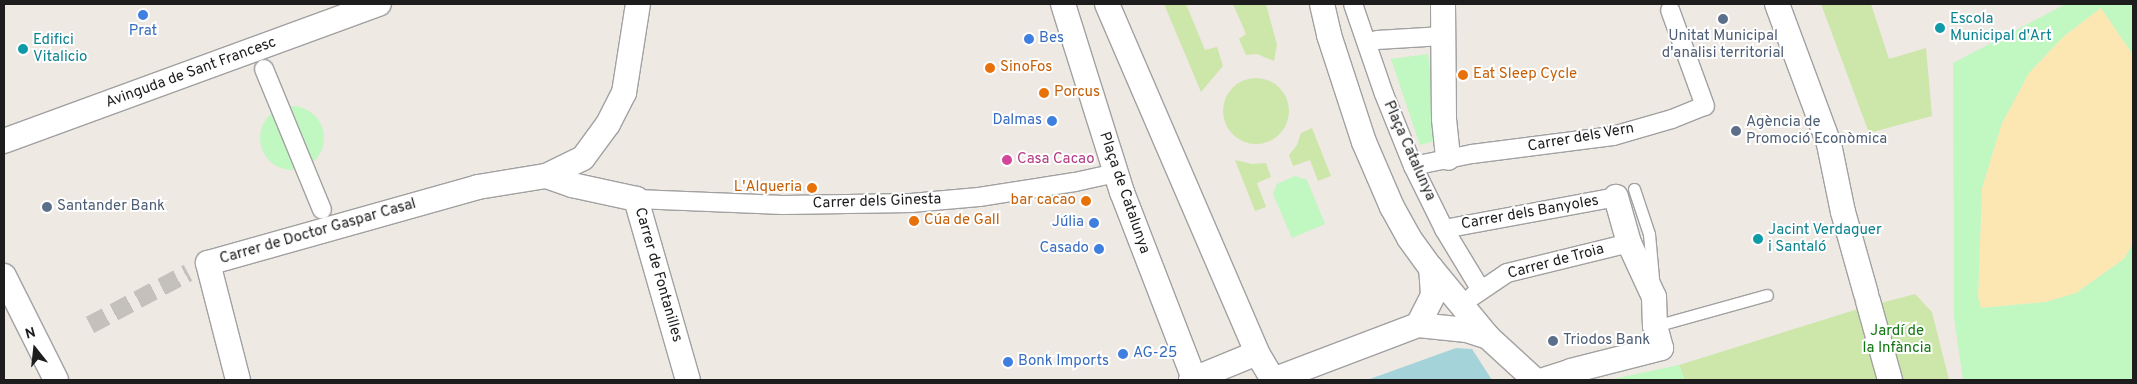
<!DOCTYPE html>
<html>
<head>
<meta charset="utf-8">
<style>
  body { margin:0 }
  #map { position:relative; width:2137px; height:384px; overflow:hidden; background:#eee9e3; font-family:Overpass,sans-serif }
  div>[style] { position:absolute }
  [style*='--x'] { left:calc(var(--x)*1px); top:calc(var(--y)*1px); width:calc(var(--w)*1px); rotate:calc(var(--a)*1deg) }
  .grass>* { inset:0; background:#cde6aa }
  .round { border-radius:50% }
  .sand>* { inset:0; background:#fce7b3 }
  .park>* { inset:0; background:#c1f7c1 }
  .water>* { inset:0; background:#a5d3da }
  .pedestrian-tunnel>* { height:18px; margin-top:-9px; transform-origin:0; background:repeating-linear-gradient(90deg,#c4c0bb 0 18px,transparent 0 27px) }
  .roads { filter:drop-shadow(1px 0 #a1a1a1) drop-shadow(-1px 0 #a1a1a1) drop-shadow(0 1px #a1a1a1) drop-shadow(0 -1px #a1a1a1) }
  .service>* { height:11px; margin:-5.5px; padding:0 5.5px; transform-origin:5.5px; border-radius:5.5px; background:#fff }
  .pedestrian>* { height:18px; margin:-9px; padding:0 9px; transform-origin:9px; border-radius:9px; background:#fff }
  .minor>* { height:24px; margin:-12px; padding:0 12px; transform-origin:12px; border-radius:12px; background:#fff }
  .dots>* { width:14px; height:14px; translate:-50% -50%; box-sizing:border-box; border:2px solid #fff; border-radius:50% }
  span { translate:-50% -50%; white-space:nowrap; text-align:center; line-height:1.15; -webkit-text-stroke:4px #fff; paint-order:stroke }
  .culture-label { font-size:15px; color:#0d838f }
  .left { translate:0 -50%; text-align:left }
  .shop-label { font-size:15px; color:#366cbe }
  .right { translate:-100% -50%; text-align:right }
  .service-label { font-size:15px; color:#4e5e75 }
  .food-label { font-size:15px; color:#c56008 }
  .street-label { font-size:15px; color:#1d1d1d }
  .hotel-label { font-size:15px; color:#b23c85 }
  .park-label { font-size:15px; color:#10760f }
  .frame { position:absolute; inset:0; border:5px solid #1d1d1d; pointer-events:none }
  .north { position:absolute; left:10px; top:324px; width:50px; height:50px; -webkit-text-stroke:4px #fff; paint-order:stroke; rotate:344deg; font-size:14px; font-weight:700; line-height:20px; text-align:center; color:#1d1d1d }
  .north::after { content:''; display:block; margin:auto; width:18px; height:22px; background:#1d1d1d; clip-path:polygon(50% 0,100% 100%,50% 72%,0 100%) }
</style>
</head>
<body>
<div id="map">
  <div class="grass">
    <i style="clip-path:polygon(1164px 4px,1186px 4px,1205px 50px,1217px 47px,1223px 66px,1201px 92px)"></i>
    <i style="clip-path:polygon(1233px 4px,1266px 4px,1277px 45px,1274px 61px,1257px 54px,1246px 55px,1239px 39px,1246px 34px)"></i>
    <i style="clip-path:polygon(1821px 4px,1871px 4px,1889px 59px,1926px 48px,1932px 116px,1869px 133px)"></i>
    <i class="round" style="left:1223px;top:78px;width:66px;height:66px"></i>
    <i style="clip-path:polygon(1312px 128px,1331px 176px,1318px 181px,1310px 160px,1293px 166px,1289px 155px,1297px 145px,1301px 133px)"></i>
    <i style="clip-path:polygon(1235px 160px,1252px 164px,1266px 163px,1271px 177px,1257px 183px,1266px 207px,1255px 211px)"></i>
    <i style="clip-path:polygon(1915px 294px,1932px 312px,1949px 380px,1685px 380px,1679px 365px,1858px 309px)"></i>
  </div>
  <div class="sand">
    <i style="clip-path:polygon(2101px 8px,2133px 55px,2133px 243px,2124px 259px,2076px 293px,2046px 302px,1980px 308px,1978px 297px,1982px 188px,2002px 123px,2029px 73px,2064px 36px)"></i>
  </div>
  <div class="park">
    <i style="clip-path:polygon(2066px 4px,2133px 4px,2133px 55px,2101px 8px,2064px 36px,2029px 73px,2002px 123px,1982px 188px,1978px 297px,1981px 308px,2046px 302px,2076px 293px,2124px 259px,2133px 243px,2133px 380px,1963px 380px,1954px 318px,1953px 63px)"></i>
    <i style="clip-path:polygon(1428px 54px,1438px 140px,1420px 145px,1391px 59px)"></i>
    <i class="round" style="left:260px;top:106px;width:64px;height:64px"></i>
    <i style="clip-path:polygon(1295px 176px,1307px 180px,1325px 224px,1292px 238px,1273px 194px,1277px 184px)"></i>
    <i style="clip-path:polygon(1679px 365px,1685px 380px,1608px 380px)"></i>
  </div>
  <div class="water">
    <i style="clip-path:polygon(1456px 348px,1472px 349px,1492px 380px,1367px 380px)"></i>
  </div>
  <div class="pedestrian-tunnel">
    <i style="--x:90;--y:325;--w:111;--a:-28"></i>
  </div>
  <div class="roads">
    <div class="service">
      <i style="--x:1634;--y:189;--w:47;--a:71.6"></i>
      <i style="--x:1649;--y:234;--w:44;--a:84.8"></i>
      <i style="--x:1655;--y:326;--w:116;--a:-15.5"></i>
    </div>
    <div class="pedestrian">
      <i style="--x:1353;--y:4;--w:95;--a:71"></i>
      <i style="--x:1384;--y:94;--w:78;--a:68.1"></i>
      <i style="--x:1413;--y:166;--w:70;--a:63.8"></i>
      <i style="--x:1444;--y:229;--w:71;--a:58.8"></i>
      <i style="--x:1377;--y:40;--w:66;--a:-3.5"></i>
      <i style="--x:264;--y:69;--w:152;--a:67.6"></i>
      <i style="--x:1413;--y:166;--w:60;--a:-11.5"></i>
      <i style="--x:1472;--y:154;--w:142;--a:-7.3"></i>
      <i style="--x:1613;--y:136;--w:61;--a:-16.1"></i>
      <i style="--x:1672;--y:119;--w:35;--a:-22"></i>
      <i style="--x:1705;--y:106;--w:102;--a:-110"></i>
      <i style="--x:636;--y:199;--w:147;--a:2.3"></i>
      <i style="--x:783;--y:205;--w:128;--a:-0.9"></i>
      <i style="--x:911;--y:203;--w:68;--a:-5"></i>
      <i style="--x:979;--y:197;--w:97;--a:-8.9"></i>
      <i style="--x:1075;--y:182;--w:42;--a:-12.4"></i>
      <i style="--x:1444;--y:229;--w:175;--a:-10.5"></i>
      <i style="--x:1473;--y:296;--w:41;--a:-34.1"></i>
      <i style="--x:1507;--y:273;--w:126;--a:-13.8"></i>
    </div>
    <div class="minor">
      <i style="--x:1063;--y:4;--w:197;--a:72.6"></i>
      <i style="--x:1122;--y:192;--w:200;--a:68.9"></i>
      <i style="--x:1107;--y:4;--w:380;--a:66.7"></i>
      <i style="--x:1257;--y:353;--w:31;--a:59"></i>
      <i style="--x:1322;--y:4;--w:32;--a:77"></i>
      <i style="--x:1329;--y:35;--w:113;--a:71.9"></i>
      <i style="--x:1364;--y:142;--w:71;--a:66.7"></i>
      <i style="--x:1392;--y:207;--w:35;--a:61"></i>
      <i style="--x:1409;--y:238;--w:37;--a:54"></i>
      <i style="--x:1431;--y:268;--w:89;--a:50.4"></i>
      <i style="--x:1488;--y:337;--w:64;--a:42.5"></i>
      <i style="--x:1443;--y:4;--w:115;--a:89.5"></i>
      <i style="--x:1444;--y:119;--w:39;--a:84"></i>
      <i style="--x:1777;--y:4;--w:149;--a:69.6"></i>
      <i style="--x:1829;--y:144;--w:69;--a:78.4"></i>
      <i style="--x:1843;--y:212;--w:85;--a:74.3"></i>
      <i style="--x:4;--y:141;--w:399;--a:-20.1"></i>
      <i style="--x:546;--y:176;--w:28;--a:19"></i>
      <i style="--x:572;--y:185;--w:66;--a:12.3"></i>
      <i style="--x:636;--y:199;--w:188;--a:74"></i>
      <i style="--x:4;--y:276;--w:116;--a:63.4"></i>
      <i style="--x:1868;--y:301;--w:82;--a:74.4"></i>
      <i style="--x:1418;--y:325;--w:34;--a:-63"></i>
      <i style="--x:1433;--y:295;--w:27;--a:-94"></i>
      <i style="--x:238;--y:380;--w:121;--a:-104.4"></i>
      <i style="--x:208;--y:263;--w:280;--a:-15.7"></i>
      <i style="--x:478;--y:187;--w:69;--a:-9.2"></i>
      <i style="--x:546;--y:176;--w:41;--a:-25.9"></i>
      <i style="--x:583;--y:158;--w:42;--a:-53.7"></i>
      <i style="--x:608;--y:124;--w:35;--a:-63"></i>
      <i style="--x:624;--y:93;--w:90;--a:-81.1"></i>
      <i style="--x:1191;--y:380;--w:71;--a:-22.2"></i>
      <i style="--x:1273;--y:380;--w:155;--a:-20.8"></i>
      <i style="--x:1418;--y:325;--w:49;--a:5.8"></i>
      <i style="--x:1467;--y:330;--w:22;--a:18"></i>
      <i style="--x:1544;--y:380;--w:28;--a:-18"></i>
      <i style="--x:1571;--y:371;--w:93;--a:-14.3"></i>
      <i style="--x:1661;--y:348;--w:23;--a:-105"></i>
      <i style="--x:1655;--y:326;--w:29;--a:-92"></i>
      <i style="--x:1654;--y:297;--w:60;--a:-114.8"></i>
      <i style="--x:1629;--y:243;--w:48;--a:-105.8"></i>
    </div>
  </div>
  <div class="dots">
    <i style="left:143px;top:15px;background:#3f7fe0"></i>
    <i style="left:1723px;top:19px;background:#5c6f8a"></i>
    <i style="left:1940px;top:28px;background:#0f9aa8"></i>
    <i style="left:1029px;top:39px;background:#3f7fe0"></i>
    <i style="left:23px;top:49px;background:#0f9aa8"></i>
    <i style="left:990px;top:68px;background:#e8710a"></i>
    <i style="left:1463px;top:75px;background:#e8710a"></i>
    <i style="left:1044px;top:93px;background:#e8710a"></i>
    <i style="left:1052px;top:121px;background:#3f7fe0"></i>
    <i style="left:1736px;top:131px;background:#5c6f8a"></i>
    <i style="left:1007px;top:160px;background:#d1479c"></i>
    <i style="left:812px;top:188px;background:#e8710a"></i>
    <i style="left:1086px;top:201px;background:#e8710a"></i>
    <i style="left:47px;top:207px;background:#5c6f8a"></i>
    <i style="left:914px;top:221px;background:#e8710a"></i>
    <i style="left:1094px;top:223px;background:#3f7fe0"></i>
    <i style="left:1758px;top:239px;background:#0f9aa8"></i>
    <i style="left:1099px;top:249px;background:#3f7fe0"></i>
    <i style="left:1553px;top:341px;background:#5c6f8a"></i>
    <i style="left:1123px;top:354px;background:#3f7fe0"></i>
    <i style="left:1008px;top:362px;background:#3f7fe0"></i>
  </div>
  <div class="culture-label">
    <span class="left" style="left:1950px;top:28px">Escola<br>Municipal d'Art</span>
    <span class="left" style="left:33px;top:49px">Edifici<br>Vitalicio</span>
    <span class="left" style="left:1768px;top:239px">Jacint Verdaguer<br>i Santaló</span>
  </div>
  <div class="shop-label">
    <span style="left:143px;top:32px">Prat</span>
    <span class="left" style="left:1039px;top:39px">Bes</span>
    <span class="right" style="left:1042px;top:121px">Dalmas</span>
    <span class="right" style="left:1084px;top:223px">Júlia</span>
    <span class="right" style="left:1089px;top:249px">Casado</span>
    <span class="left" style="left:1133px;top:354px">AG-25</span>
    <span class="left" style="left:1018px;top:362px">Bonk Imports</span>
  </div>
  <div class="service-label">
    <span style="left:1723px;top:45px">Unitat Municipal<br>d'analisi territorial</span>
    <span class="left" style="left:1746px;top:131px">Agència de<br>Promoció Econòmica</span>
    <span class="left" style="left:57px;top:207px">Santander Bank</span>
    <span class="left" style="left:1563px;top:341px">Triodos Bank</span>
  </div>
  <div class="food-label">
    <span class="left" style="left:1000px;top:68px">SinoFos</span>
    <span class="left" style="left:1473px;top:75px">Eat Sleep Cycle</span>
    <span class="left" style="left:1054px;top:93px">Porcus</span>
    <span class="right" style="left:802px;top:188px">L'Alqueria</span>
    <span class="right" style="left:1076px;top:201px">bar cacao</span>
    <span class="left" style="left:924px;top:221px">Cúa de Gall</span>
  </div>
  <div class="street-label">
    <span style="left:191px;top:73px;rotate:-20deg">Avinguda de Sant Francesc</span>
    <span style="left:1581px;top:138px;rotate:-10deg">Carrer dels Vern</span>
    <span style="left:1409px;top:151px;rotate:66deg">Plaça Catalunya</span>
    <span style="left:1124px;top:193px;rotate:71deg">Plaça de Catalunya</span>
    <span style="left:877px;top:202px;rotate:-2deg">Carrer dels Ginesta</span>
    <span style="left:1530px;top:213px;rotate:-10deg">Carrer dels Banyoles</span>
    <span style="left:318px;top:232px;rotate:-16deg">Carrer de Doctor Gaspar Casal</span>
    <span style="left:1556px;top:262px;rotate:-15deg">Carrer de Troia</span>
    <span style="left:658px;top:275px;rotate:74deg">Carrer de Fontanilles</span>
  </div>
  <div class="hotel-label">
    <span class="left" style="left:1017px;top:160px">Casa Cacao</span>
  </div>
  <div class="park-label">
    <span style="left:1897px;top:340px">Jardí de<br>la Infància</span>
  </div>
  <div class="frame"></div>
  <div class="north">N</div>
</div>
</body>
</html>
